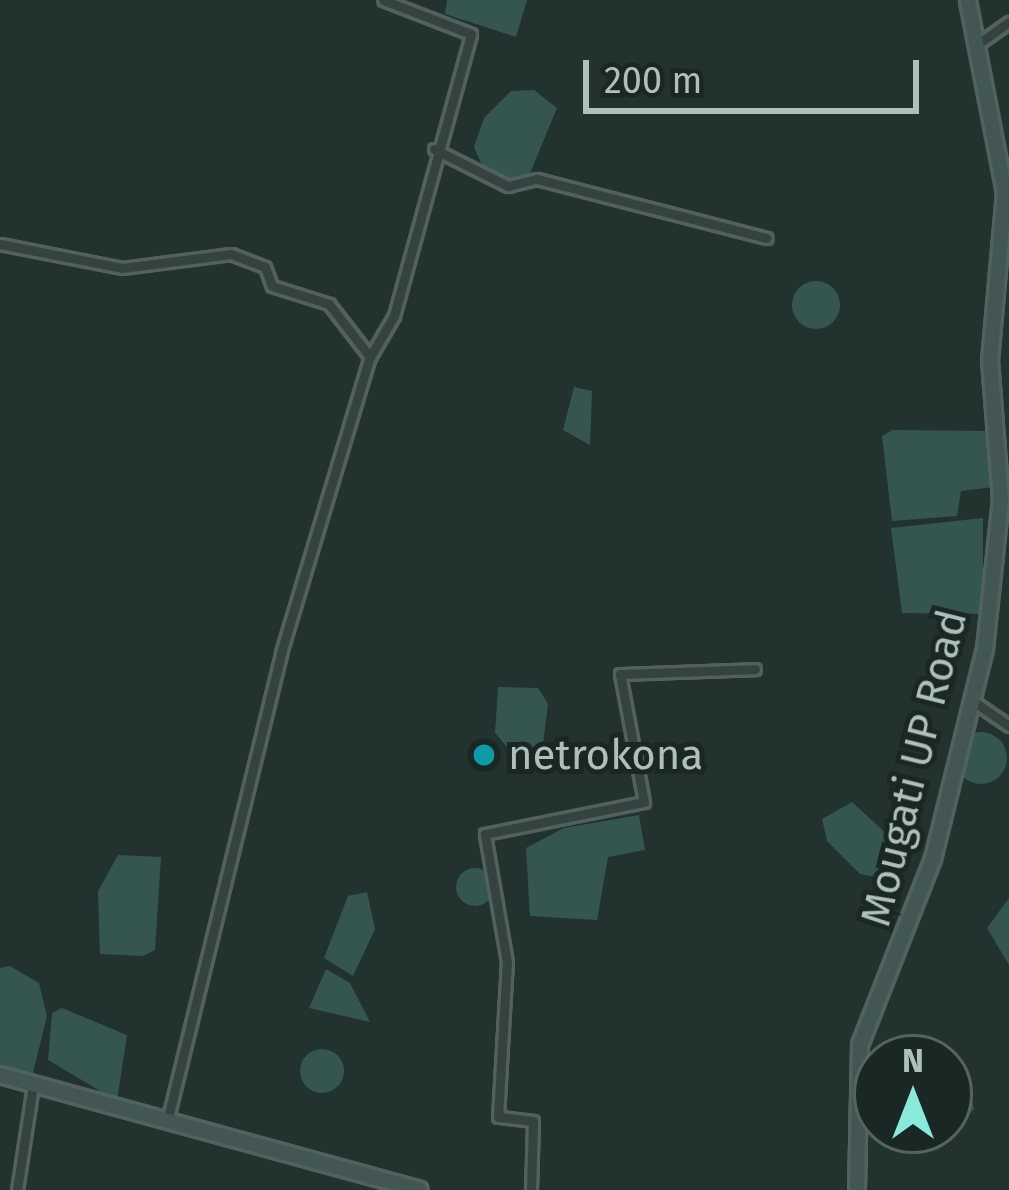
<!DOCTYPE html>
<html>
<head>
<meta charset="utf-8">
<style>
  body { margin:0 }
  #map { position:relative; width:1009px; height:1190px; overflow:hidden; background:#21322f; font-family:"Fira Sans",sans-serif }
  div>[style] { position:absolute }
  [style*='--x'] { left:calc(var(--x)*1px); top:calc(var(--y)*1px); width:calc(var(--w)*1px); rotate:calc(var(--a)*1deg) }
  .water>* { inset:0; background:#355650 }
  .round { border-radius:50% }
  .roads { filter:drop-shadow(3px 0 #51615e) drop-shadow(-3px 0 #51615e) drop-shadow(0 3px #51615e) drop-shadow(0 -3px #51615e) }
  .street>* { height:9px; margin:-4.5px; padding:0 4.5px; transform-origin:4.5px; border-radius:4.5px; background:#344340 }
  .secondary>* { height:14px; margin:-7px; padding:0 7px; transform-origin:7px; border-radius:7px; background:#425653 }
  .dots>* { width:33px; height:33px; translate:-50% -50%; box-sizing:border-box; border:6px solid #192725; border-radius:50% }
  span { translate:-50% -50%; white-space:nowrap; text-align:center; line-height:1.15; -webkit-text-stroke:10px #192725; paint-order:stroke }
  .poi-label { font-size:42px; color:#aec0bd }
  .left { translate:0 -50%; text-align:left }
  .street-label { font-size:42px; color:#aec0bd }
  .north { position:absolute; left:853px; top:1034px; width:120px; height:120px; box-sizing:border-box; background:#192725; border:3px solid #556462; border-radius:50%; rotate:0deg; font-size:33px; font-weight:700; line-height:48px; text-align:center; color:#aec0bd }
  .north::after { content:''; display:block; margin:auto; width:42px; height:54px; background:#89eadb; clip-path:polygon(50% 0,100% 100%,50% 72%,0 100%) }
  .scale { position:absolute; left:583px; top:60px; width:336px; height:54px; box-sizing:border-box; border:6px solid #aec0bd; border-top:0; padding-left:15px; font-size:36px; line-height:42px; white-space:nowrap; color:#aec0bd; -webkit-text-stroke:9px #192725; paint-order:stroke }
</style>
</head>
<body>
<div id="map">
  <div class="water">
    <i style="clip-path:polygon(447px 0,527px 0,516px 37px,445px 14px)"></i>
    <i style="clip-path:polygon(534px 90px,557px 108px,526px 183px,486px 174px,474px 147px,484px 118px,511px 91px)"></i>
    <i class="round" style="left:792px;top:281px;width:48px;height:48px"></i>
    <i style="clip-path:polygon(574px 387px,592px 391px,590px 445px,563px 430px)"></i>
    <i style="clip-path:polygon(893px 430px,985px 431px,994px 487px,961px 491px,957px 516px,892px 521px,882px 436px)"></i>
    <i style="clip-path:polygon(983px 518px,983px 614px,902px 613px,891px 528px)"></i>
    <i style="clip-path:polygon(498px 687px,538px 688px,548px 704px,541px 761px,525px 768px,495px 733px)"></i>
    <i class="round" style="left:955px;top:732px;width:52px;height:52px"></i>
    <i style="clip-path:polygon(852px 802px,900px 846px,897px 881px,860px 874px,827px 841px,822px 819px)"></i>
    <i style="clip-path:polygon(639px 815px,645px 850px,608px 857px,597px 920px,530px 916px,526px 848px,564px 828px)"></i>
    <i style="clip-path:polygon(118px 855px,161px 857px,155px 950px,143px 956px,100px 954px,98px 891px)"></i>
    <i class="round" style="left:456px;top:868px;width:38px;height:38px"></i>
    <i style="clip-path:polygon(367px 892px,375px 929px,353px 976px,324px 958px,348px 896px)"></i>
    <i style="clip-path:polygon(1009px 898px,1009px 965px,987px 928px)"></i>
    <i style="clip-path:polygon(10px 966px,39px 983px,47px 1016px,32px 1077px,0 1071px,0 968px)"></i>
    <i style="clip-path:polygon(326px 969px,350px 983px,370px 1022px,309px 1008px)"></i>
    <i style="clip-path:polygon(62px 1008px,127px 1035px,117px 1101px,48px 1060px,52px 1013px)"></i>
    <i class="round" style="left:300px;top:1049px;width:44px;height:44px"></i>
    <i style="clip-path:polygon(949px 1060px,964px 1068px,974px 1109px,953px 1133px)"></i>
  </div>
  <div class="roads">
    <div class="street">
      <i style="--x:975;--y:46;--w:42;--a:-35.2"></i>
      <i style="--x:434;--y:149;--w:83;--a:26.6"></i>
      <i style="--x:508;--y:186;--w:30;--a:-14"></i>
      <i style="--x:537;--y:179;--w:237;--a:14.4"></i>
      <i style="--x:0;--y:244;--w:124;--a:11.1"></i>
      <i style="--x:122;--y:268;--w:110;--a:-7.3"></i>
      <i style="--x:231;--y:254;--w:36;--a:21"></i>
      <i style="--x:265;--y:267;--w:20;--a:70"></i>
      <i style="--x:272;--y:286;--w:60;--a:17.5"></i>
      <i style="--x:329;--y:304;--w:67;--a:52.3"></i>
      <i style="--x:973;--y:701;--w:44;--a:34.8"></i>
      <i style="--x:167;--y:1122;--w:483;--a:-76.3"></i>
      <i style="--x:281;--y:653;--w:309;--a:-73.3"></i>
      <i style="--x:370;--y:357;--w:48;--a:-59.7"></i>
      <i style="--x:394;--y:316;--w:292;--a:-74.7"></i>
      <i style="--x:471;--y:34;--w:94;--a:-158.9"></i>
      <i style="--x:17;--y:1190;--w:106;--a:-81.3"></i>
      <i style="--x:531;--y:1190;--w:69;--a:-88.3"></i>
      <i style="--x:533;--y:1121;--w:35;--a:-173"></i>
      <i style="--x:498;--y:1117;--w:155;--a:-86.7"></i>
      <i style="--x:507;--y:962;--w:130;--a:-99.8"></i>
      <i style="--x:485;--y:834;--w:162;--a:-11.4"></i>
      <i style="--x:644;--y:802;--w:130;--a:-100.6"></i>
      <i style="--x:620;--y:674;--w:135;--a:-2.1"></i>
    </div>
    <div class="secondary">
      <i style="--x:0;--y:1075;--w:435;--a:15.3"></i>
      <i style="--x:857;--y:1190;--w:145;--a:-88.8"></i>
      <i style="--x:860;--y:1045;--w:200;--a:-68.6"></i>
      <i style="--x:933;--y:859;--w:216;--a:-76.1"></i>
      <i style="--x:985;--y:649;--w:150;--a:-83.9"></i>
      <i style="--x:1001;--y:500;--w:139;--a:-94.5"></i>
      <i style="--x:990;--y:361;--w:169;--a:-84.9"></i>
      <i style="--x:1005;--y:193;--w:197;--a:-100.9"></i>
    </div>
  </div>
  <div class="dots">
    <i style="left:484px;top:755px;background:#0f9aa8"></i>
  </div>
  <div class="poi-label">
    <span class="left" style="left:508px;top:755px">netrokona</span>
  </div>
  <div class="street-label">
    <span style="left:914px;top:768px;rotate:-76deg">Mougati UP Road</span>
  </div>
  <div class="north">N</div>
  <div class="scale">200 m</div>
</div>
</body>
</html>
